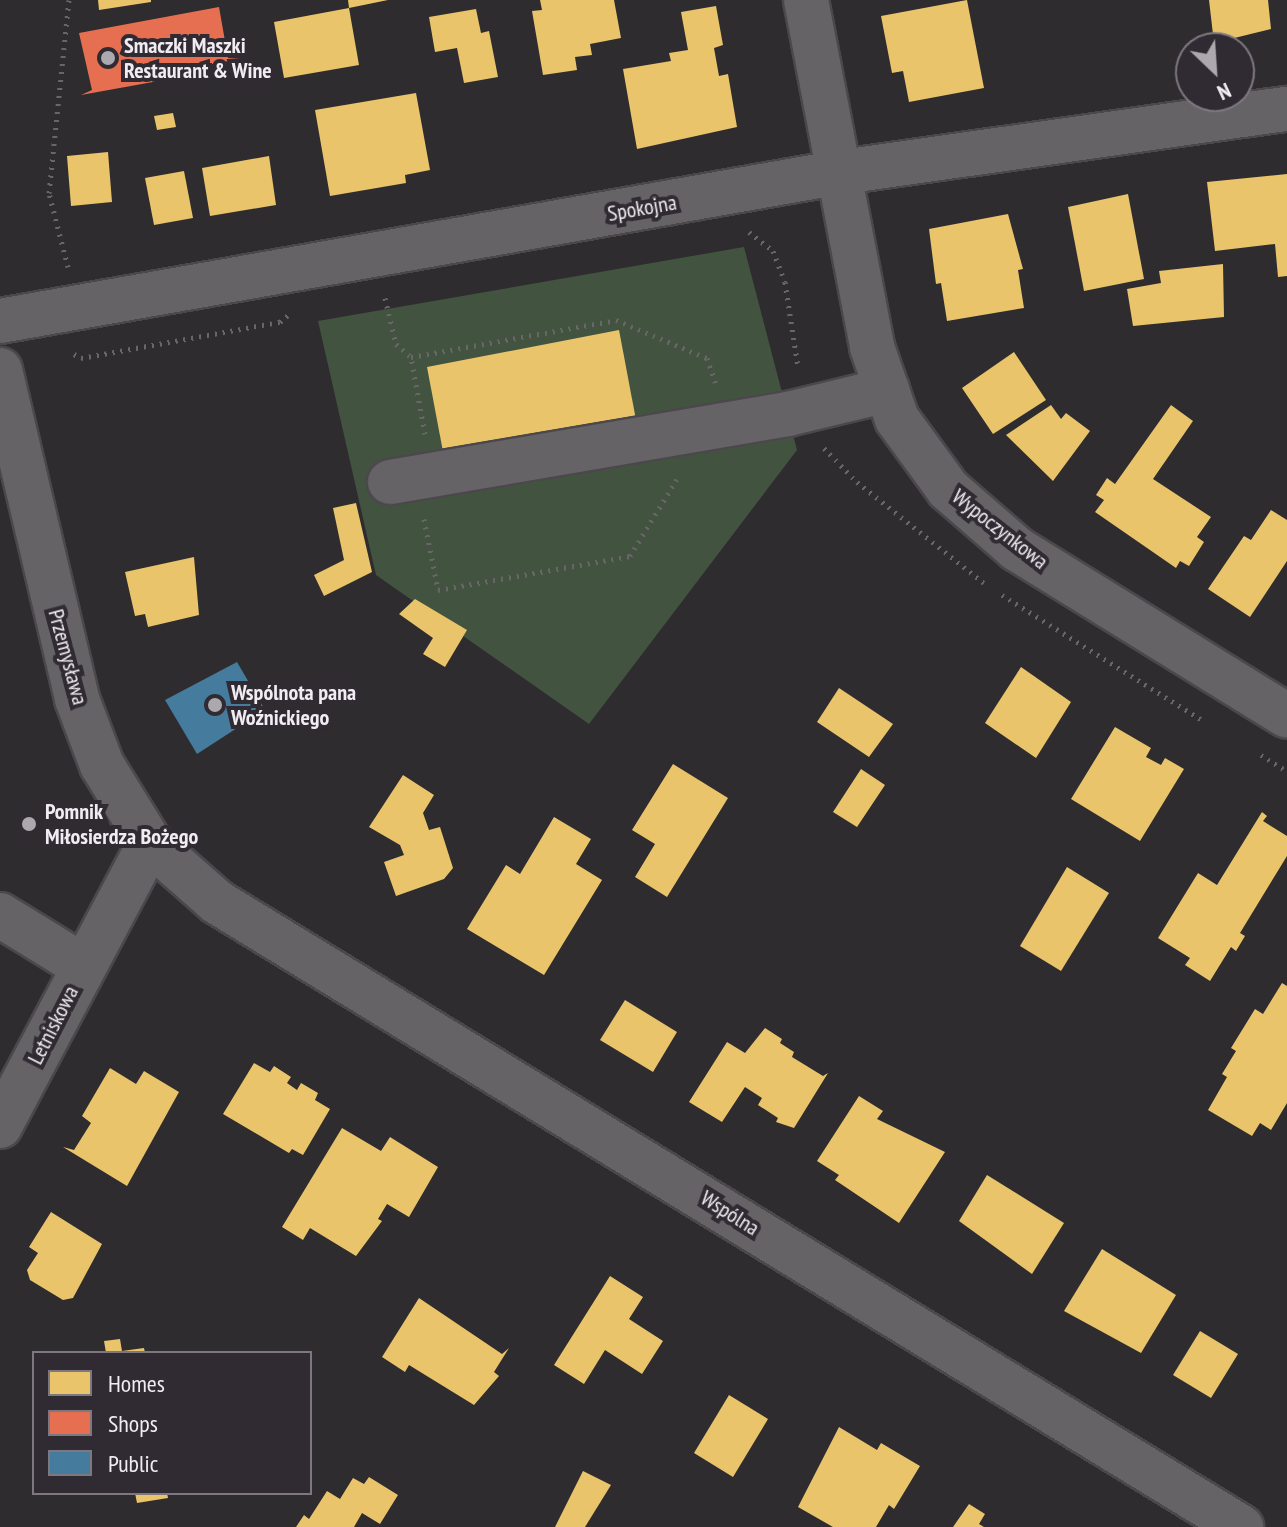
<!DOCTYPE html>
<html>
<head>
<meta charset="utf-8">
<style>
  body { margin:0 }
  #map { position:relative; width:1287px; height:1527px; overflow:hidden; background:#2f2c30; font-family:"PT Sans Narrow",sans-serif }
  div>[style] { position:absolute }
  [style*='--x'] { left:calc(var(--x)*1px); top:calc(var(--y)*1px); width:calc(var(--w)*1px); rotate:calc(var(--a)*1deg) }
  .green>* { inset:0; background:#425440 }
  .homes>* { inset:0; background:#e9c46a }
  .shops>* { inset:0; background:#e76f51 }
  .public>* { inset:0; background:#457b9d }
  .path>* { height:5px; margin-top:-2.5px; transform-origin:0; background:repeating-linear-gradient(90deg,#686669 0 2px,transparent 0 8px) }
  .roads { filter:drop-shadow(2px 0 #4b484c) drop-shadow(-2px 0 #4b484c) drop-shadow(0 2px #4b484c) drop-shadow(0 -2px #4b484c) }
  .minor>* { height:44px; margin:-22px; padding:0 22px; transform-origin:22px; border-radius:22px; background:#666367 }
  .dots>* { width:22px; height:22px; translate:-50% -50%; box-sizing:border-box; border:4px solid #302a32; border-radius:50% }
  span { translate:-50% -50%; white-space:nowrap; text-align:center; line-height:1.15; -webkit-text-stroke:8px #302a32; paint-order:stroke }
  .poi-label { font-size:22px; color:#f0ecf2; font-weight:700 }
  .left { translate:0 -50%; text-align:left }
  .street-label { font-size:22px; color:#f0ecf2 }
  .legend { position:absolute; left:32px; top:1351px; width:280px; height:144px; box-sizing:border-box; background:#302a32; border:2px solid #7d787f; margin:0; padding:10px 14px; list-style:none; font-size:24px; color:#f0ecf2 }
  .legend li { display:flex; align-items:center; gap:16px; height:40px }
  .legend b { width:40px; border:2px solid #7d787f }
  .north { position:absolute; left:1175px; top:32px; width:80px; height:80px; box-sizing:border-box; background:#302a32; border:2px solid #7d787f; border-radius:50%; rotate:155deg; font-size:22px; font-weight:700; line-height:32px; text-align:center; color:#f0ecf2 }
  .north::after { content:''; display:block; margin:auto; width:28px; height:36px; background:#aca9ae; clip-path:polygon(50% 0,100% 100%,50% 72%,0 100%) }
</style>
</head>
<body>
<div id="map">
  <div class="green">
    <i style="clip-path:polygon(744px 247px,797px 450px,589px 724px,376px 575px,318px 321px)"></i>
  </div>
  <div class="homes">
    <i style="clip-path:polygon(98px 0,151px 0,151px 2px,99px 10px)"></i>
    <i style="clip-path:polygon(348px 0,388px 0,349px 8px,359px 65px,284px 78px,274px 22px,349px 8px)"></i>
    <i style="clip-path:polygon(540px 0,614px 0,621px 38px,590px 44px,592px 55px,575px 57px,577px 70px,543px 75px,532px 11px,542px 10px)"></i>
    <i style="clip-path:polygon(967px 0,984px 88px,909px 102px,903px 71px,892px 73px,881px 16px)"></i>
    <i style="clip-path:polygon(1209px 0,1268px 0,1271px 29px,1214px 43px)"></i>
    <i style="clip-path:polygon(716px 6px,723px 45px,714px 48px,719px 76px,728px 74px,737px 127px,637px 149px,623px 69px,671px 61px,669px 53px,688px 50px,681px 12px)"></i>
    <i style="clip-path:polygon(476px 9px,481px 33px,489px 31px,498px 77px,464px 83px,457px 48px,435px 52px,429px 17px)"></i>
    <i style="clip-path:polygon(416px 93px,430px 170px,405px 175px,406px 183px,330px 196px,315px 110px)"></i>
    <i style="clip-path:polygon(173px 113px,176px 127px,157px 130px,154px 116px)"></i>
    <i style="clip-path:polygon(108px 152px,112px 202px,71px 206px,67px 156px)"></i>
    <i style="clip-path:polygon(269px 156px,276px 205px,210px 216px,202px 168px)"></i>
    <i style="clip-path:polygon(184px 171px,193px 218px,154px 225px,145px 178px)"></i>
    <i style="clip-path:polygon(1287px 174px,1287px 276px,1278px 277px,1275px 244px,1215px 251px,1207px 182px)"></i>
    <i style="clip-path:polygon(1128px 194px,1144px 279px,1084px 291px,1068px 207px)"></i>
    <i style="clip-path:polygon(1008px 214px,1023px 269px,1018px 270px,1024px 308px,947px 321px,941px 283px,936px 284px,929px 229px)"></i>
    <i style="clip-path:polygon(1223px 264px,1224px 317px,1133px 326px,1127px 289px,1161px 283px,1159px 271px)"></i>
    <i style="clip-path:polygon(619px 330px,636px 420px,444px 457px,427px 367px)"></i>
    <i style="clip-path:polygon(1014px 352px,1046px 400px,993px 434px,962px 388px)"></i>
    <i style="clip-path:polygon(1051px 405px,1061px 419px,1066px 413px,1090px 431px,1053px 481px,1006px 435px)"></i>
    <i style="clip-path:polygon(1171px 405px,1193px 421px,1153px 479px,1211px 517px,1197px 537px,1204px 542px,1189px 566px,1180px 561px,1176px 568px,1095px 512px,1104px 500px,1096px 495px,1107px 478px,1115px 484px)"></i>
    <i style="clip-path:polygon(356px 503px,372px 572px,324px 596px,314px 575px,344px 560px,333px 508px)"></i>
    <i style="clip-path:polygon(1271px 510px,1287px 520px,1287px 561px,1250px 617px,1208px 589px,1244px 536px,1251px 540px)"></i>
    <i style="clip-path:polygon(194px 557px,199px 615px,148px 627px,145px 614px,135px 616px,125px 572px)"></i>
    <i style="clip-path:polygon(415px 599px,467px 630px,445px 667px,423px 654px,433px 638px,399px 614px)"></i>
    <i style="clip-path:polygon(1021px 667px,1071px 702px,1036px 758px,985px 723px)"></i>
    <i style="clip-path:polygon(839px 688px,893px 724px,869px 757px,817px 722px)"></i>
    <i style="clip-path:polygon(1115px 727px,1151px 748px,1146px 757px,1161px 765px,1165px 758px,1184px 769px,1140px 841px,1071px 799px)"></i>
    <i style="clip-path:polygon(673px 764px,728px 798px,667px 897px,635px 877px,655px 844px,632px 830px)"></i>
    <i style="clip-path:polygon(861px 769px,885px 785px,857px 827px,833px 812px)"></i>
    <i style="clip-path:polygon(403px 775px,434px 795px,423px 813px,429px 830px,440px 827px,453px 868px,444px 879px,396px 896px,384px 862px,404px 855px,400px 845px,369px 827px)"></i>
    <i style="clip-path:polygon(1262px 812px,1267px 816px,1263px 821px,1287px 836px,1287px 856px,1240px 933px,1245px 936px,1236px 951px,1231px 947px,1210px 981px,1185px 965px,1190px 958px,1158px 938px,1198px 873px,1217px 885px)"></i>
    <i style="clip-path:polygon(554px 817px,591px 839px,576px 864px,602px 880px,544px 975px,467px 929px,506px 865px,520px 874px)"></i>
    <i style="clip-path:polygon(1067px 867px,1109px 893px,1061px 971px,1020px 946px)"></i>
    <i style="clip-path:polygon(1282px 983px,1287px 986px,1287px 1103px,1271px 1130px,1260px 1123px,1252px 1136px,1208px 1110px,1227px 1077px,1222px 1074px,1236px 1051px,1231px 1048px,1255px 1009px,1263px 1014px)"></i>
    <i style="clip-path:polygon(625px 1000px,677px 1032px,653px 1072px,600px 1040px)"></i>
    <i style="clip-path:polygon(765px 1028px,782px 1039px,780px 1043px,794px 1052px,792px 1057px,823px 1076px,828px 1073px,794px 1128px,776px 1122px,778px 1118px,758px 1105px,762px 1098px,745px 1087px,722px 1122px,689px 1102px,727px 1042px,745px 1053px)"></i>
    <i style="clip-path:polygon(254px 1063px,270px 1072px,274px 1066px,291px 1077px,287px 1083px,297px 1090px,301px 1083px,318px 1093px,315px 1100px,330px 1109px,303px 1155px,292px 1149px,289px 1153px,223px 1114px)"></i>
    <i style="clip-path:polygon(110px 1068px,136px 1084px,144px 1071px,179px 1092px,127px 1186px,63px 1147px,74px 1150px,91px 1123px,82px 1116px)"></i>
    <i style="clip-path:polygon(859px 1096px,883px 1111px,877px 1119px,945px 1152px,899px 1223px,835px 1180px,839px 1175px,817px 1161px)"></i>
    <i style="clip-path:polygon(342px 1128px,381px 1151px,390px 1137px,438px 1167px,409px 1217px,387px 1204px,378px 1219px,382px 1221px,356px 1256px,310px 1228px,303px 1240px,282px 1227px)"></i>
    <i style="clip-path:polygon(987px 1175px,1064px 1223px,1032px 1274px,959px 1221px)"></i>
    <i style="clip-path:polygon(51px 1212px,102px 1244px,73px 1298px,63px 1300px,30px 1280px,27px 1270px,38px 1253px,29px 1247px)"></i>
    <i style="clip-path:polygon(1102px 1249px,1176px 1295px,1141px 1353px,1064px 1311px)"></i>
    <i style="clip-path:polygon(610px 1276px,643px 1297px,629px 1319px,663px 1341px,642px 1374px,605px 1350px,584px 1384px,554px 1365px)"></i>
    <i style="clip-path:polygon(419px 1298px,502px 1354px,509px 1348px,494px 1372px,499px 1376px,474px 1405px,409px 1365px,405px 1372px,382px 1357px)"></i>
    <i style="clip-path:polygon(1200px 1331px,1238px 1354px,1211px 1398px,1173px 1375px)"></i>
    <i style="clip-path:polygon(120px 1339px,122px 1351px,144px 1348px,145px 1353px,106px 1353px,104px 1341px)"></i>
    <i style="clip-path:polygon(729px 1395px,768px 1419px,733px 1477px,694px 1453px)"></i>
    <i style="clip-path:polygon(839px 1427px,877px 1450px,881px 1443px,920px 1466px,894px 1509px,889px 1505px,876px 1527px,833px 1527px,798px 1507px)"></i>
    <i style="clip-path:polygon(583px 1471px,611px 1485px,585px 1527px,555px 1527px)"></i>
    <i style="clip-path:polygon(369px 1477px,398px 1495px,380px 1524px,362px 1513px,354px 1527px,296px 1527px,304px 1515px,309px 1519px,327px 1491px,340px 1499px,353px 1478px,364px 1484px)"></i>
    <i style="clip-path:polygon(135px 1493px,167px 1493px,168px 1498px,137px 1503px)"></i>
    <i style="clip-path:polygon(969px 1504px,985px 1514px,979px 1524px,984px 1527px,953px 1527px)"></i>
  </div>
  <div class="shops">
    <i style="clip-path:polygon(219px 7px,228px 58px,240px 59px,174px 71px,175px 78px,81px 95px,92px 90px,79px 33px)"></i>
  </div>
  <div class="public">
    <i style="clip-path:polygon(237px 662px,265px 710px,197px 754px,165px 700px)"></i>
  </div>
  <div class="path">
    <i style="--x:749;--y:232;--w:31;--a:38"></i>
    <i style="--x:773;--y:251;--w:33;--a:69"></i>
    <i style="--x:785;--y:282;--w:86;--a:81.3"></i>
    <i style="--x:68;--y:267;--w:76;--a:-104.4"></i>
    <i style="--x:49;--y:193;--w:194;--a:-84.1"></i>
    <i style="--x:385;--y:298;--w:47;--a:76.6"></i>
    <i style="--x:396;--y:344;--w:20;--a:41"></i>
    <i style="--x:74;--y:354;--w:8;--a:30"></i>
    <i style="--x:81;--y:358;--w:202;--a:-10.3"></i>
    <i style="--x:280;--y:322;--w:11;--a:-41"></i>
    <i style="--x:425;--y:434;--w:78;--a:-100.3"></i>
    <i style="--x:411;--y:357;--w:208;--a:-10.2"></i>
    <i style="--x:616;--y:320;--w:99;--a:22.7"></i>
    <i style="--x:707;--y:358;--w:28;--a:71"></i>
    <i style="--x:824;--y:448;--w:47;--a:45.9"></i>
    <i style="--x:857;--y:482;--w:162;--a:38.5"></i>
    <i style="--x:424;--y:519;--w:72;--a:78.8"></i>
    <i style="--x:438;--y:590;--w:195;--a:-10"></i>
    <i style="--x:630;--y:556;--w:90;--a:-58.6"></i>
    <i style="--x:1002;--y:595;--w:238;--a:32"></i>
    <i style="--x:1261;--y:755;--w:31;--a:32"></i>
  </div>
  <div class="roads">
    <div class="minor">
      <i style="--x:806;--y:0;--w:353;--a:79.2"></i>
      <i style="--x:872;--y:347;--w:76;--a:70.9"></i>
      <i style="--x:897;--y:419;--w:87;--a:53.9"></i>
      <i style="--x:948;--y:489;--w:91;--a:41"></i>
      <i style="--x:1017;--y:549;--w:317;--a:31.7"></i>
      <i style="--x:0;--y:321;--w:848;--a:-10.05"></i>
      <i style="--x:835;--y:173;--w:457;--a:-8.1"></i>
      <i style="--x:0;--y:370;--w:338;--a:76.8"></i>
      <i style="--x:77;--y:699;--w:71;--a:69.3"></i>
      <i style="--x:102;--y:765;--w:92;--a:58.4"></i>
      <i style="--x:150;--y:843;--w:89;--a:41.4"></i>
      <i style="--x:217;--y:902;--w:1200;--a:31.4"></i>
      <i style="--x:390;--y:482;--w:404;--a:-9.7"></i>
      <i style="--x:788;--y:414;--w:102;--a:-13.6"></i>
      <i style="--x:0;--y:915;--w:97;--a:31.6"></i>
      <i style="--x:0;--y:1126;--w:320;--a:-62.1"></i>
    </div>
  </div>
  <div class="dots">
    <i style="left:108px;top:58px;background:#aca9ae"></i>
    <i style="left:215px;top:705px;background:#aca9ae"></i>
    <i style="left:29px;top:824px;background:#aca9ae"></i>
  </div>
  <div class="poi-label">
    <span class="left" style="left:124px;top:58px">Smaczki Maszki<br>Restaurant &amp; Wine</span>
    <span class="left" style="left:231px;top:705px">Wspólnota pana<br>Woźnickiego</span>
    <span class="left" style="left:45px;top:824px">Pomnik<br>Miłosierdza Bożego</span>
  </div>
  <div class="street-label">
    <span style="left:642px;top:208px;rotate:-10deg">Spokojna</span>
    <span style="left:1000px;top:529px;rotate:38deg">Wypoczynkowa</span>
    <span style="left:68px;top:657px;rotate:75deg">Przemysława</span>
    <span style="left:53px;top:1025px;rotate:-63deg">Letniskowa</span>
    <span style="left:730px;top:1213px;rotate:32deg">Wspólna</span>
  </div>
  <ul class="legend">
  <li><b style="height:22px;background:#e9c46a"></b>Homes</li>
  <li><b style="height:22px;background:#e76f51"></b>Shops</li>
  <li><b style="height:22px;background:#457b9d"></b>Public</li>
  </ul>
  <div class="north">N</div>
</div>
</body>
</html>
